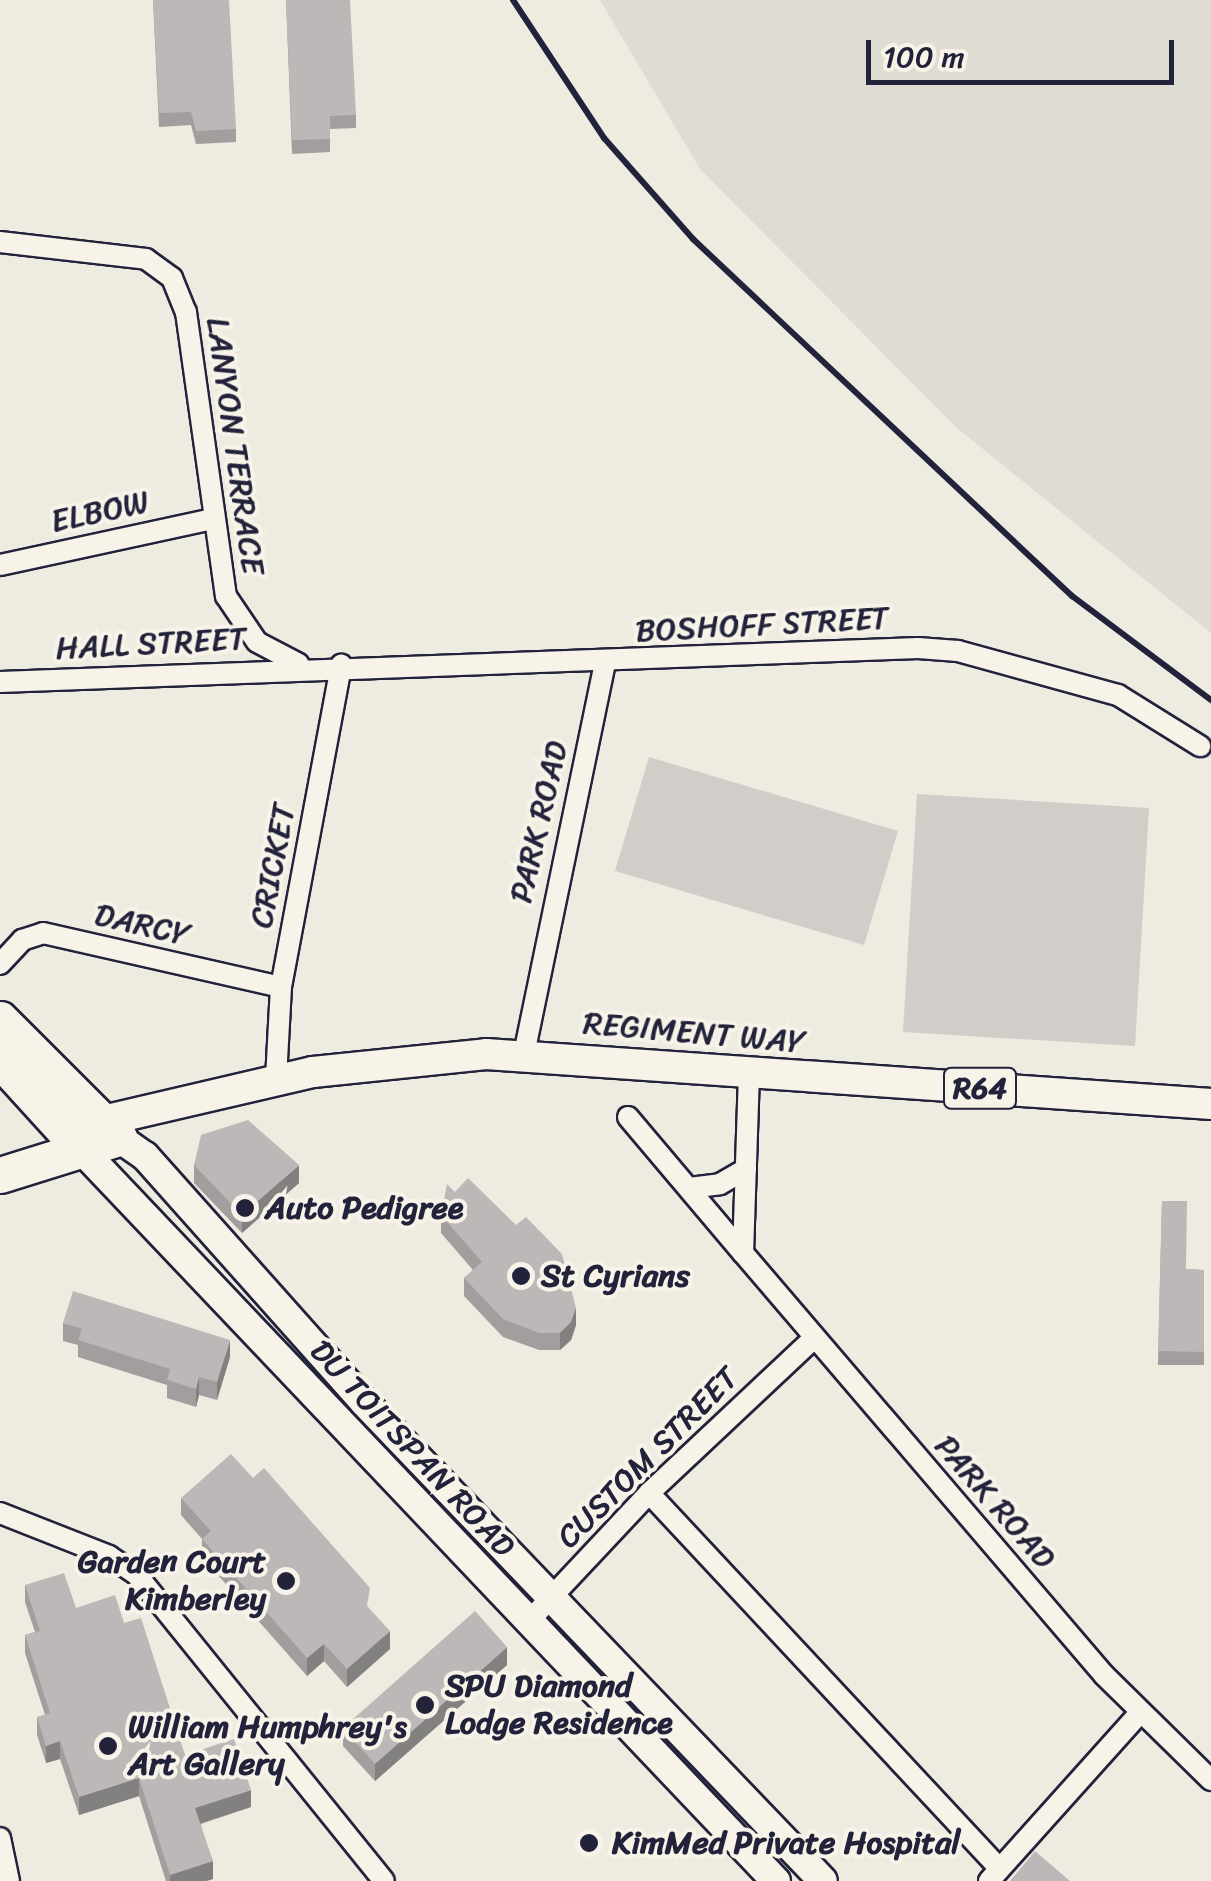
<!DOCTYPE html>
<html>
<head>
<meta charset="utf-8">
<style>
  body { margin:0 }
  #map { position:relative; width:1211px; height:1881px; overflow:hidden; background:#eeebe1; font-family:Sriracha,sans-serif }
  div>[style] { position:absolute }
  [style*='--x'] { left:calc(var(--x)*1px); top:calc(var(--y)*1px); width:calc(var(--w)*1px); rotate:calc(var(--a)*1deg) }
  .built>* { inset:0; background:#dfdcd4 }
  .green>* { inset:0; background:#d1cdc9 }
  .roads { filter:drop-shadow(2px 0 #22223b) drop-shadow(-2px 0 #22223b) drop-shadow(0 2px #22223b) drop-shadow(0 -2px #22223b) }
  .street>* { height:20px; margin:-10px; padding:0 10px; transform-origin:10px; border-radius:10px; background:#f7f3e8 }
  .secondary>* { height:28px; margin:-14px; padding:0 14px; transform-origin:14px; border-radius:14px; background:#f7f3e8 }
  .primary>* { height:30px; margin:-15px; padding:0 15px; transform-origin:15px; border-radius:15px; background:#f7f3e8 }
  .highway>* { height:35px; margin:-17.5px; padding:0 17.5px; transform-origin:17.5px; border-radius:17.5px; background:#f7f3e8 }
  .rail>* { height:6px; margin:-3px; padding:0 3px; transform-origin:3px; border-radius:3px; background:#22223b }
  .wall>* { inset:0; background:#a19e9d }
  .shaded-wall>* { inset:0; background:#838180 }
  .building>* { inset:0; background:#bbb8b7 }
  .dots>* { width:28px; height:28px; translate:-50% -50%; box-sizing:border-box; border:5px solid #f7f3e8; border-radius:50% }
  span { translate:-50% -50%; white-space:nowrap; text-align:center; line-height:1.15; -webkit-text-stroke:8px #f7f3e8; paint-order:stroke }
  .shield-label span { padding:2px 8px; background:#f7f3e8; border:2px solid; border-radius:8px; -webkit-text-stroke-width:0 }
  .shield-label { font-size:30px; color:#22223b; font-weight:700 }
  .street-label { font-size:32px; color:#22223b }
  .poi-label { font-size:32px; color:#22223b; font-weight:700 }
  .left { translate:0 -50%; text-align:left }
  .right { translate:-100% -50%; text-align:right }
  .scale { position:absolute; left:866px; top:40px; width:308px; height:45px; box-sizing:border-box; border:5px solid #22223b; border-top:0; padding-left:12px; font-size:30px; line-height:35px; white-space:nowrap; color:#22223b; -webkit-text-stroke:8px #f7f3e8; paint-order:stroke }
</style>
</head>
<body>
<div id="map">
  <div class="built">
    <i style="clip-path:polygon(600px 0,1211px 0,1211px 633px,958px 429px,700px 169px)"></i>
  </div>
  <div class="green">
    <i style="clip-path:polygon(649px 757px,898px 831px,864px 945px,615px 871px)"></i>
    <i style="clip-path:polygon(917px 794px,1149px 808px,1135px 1046px,903px 1032px)"></i>
  </div>
  <div class="roads">
    <div class="street">
      <i style="--x:0;--y:242;--w:147;--a:6.6"></i>
      <i style="--x:146;--y:259;--w:32;--a:36"></i>
      <i style="--x:172;--y:278;--w:37;--a:68"></i>
      <i style="--x:186;--y:312;--w:287;--a:82"></i>
      <i style="--x:226;--y:596;--w:55;--a:56"></i>
      <i style="--x:257;--y:642;--w:47;--a:27.6"></i>
      <i style="--x:0;--y:565;--w:217;--a:-12.2"></i>
      <i style="--x:0;--y:682;--w:919;--a:-2.12"></i>
      <i style="--x:918;--y:648;--w:40;--a:4.3"></i>
      <i style="--x:958;--y:651;--w:166;--a:15.4"></i>
      <i style="--x:1118;--y:695;--w:97;--a:31.9"></i>
      <i style="--x:0;--y:964;--w:33;--a:-47"></i>
      <i style="--x:22;--y:940;--w:22;--a:-18"></i>
      <i style="--x:43;--y:933;--w:244;--a:12.8"></i>
      <i style="--x:524;--y:1054;--w:399;--a:-78.3"></i>
      <i style="--x:749;--y:1073;--w:180;--a:91.9"></i>
      <i style="--x:743;--y:1253;--w:555;--a:49.45"></i>
      <i style="--x:1104;--y:1675;--w:150;--a:44.5"></i>
      <i style="--x:276;--y:1079;--w:92;--a:-86.9"></i>
      <i style="--x:281;--y:987;--w:328;--a:-79.4"></i>
      <i style="--x:628;--y:1117;--w:178;--a:49.8"></i>
      <i style="--x:689;--y:1188;--w:31;--a:-7"></i>
      <i style="--x:720;--y:1184;--w:30;--a:-30"></i>
      <i style="--x:649;--y:1493;--w:514;--a:46.97"></i>
      <i style="--x:0;--y:1513;--w:117;--a:21.5"></i>
      <i style="--x:109;--y:1556;--w:34;--a:34"></i>
      <i style="--x:137;--y:1575;--w:393;--a:51.1"></i>
      <i style="--x:528;--y:1622;--w:177;--a:-46.8"></i>
      <i style="--x:649;--y:1493;--w:225;--a:-43.2"></i>
      <i style="--x:0;--y:1838;--w:44;--a:78.2"></i>
      <i style="--x:989;--y:1881;--w:224;--a:-48.1"></i>
    </div>
    <div class="secondary">
      <i style="--x:119;--y:1138;--w:32;--a:35"></i>
      <i style="--x:145;--y:1156;--w:329;--a:48.3"></i>
      <i style="--x:364;--y:1402;--w:663;--a:46.22"></i>
      <i style="--x:82;--y:1150;--w:1008;--a:46.49"></i>
    </div>
    <div class="primary">
      <i style="--x:98;--y:1122;--w:221;--a:-13.1"></i>
      <i style="--x:313;--y:1072;--w:174;--a:-5.9"></i>
      <i style="--x:486;--y:1054;--w:727;--a:3.95"></i>
    </div>
    <div class="highway">
      <i style="--x:0;--y:1019;--w:168;--a:45"></i>
      <i style="--x:0;--y:1060;--w:122;--a:47.7"></i>
      <i style="--x:0;--y:1175;--w:125;--a:-17.3"></i>
    </div>
  </div>
  <div class="rail">
    <i style="--x:513;--y:0;--w:165;--a:56.6"></i>
    <i style="--x:604;--y:138;--w:135;--a:48.6"></i>
    <i style="--x:693;--y:239;--w:521;--a:43.29"></i>
    <i style="--x:1072;--y:596;--w:174;--a:36.8"></i>
  </div>
  <div class="wall">
    <i style="clip-path:polygon(153px 0,236px 129px,236px 142px,196px 144px,191px 125px,159px 127px)"></i>
    <i style="clip-path:polygon(286px 0,356px 115px,356px 128px,330px 129px,330px 152px,292px 154px)"></i>
    <i style="clip-path:polygon(194px 1165px,299px 1183px,242px 1233px,194px 1183px)"></i>
    <i style="clip-path:polygon(1162px 1201px,1186px 1269px,1204px 1270px,1204px 1365px,1158px 1365px)"></i>
    <i style="clip-path:polygon(441px 1215px,576px 1325px,571px 1340px,560px 1350px,539px 1350px,503px 1337px,464px 1296px,464px 1278px,473px 1270px,441px 1233px)"></i>
    <i style="clip-path:polygon(63px 1323px,230px 1357px,217px 1400px,199px 1395px,196px 1407px,167px 1398px,167px 1385px,78px 1357px,78px 1345px,63px 1341px)"></i>
    <i style="clip-path:polygon(181px 1498px,369px 1608px,390px 1649px,347px 1687px,324px 1661px,307px 1676px,202px 1557px,202px 1539px,181px 1515px)"></i>
    <i style="clip-path:polygon(25px 1585px,76px 1608px,124px 1623px,185px 1755px,251px 1807px,201px 1824px,213px 1879px,206px 1881px,166px 1881px,139px 1796px,79px 1815px,60px 1759px,46px 1763px,37px 1735px,37px 1717px,45px 1715px,25px 1653px,25px 1635px,35px 1632px,25px 1602px)"></i>
    <i style="clip-path:polygon(507px 1665px,375px 1781px,343px 1746px,343px 1728px)"></i>
  </div>
  <div class="shaded-wall">
    <i style="clip-path:polygon(299px 1165px,299px 1183px,242px 1233px,242px 1215px)"></i>
    <i style="clip-path:polygon(576px 1308px,576px 1325px,571px 1340px,560px 1350px,560px 1333px)"></i>
    <i style="clip-path:polygon(230px 1340px,230px 1357px,217px 1400px,217px 1382px)"></i>
    <i style="clip-path:polygon(199px 1377px,199px 1395px,196px 1407px,196px 1389px)"></i>
    <i style="clip-path:polygon(390px 1631px,390px 1649px,347px 1687px,347px 1669px)"></i>
    <i style="clip-path:polygon(324px 1644px,324px 1661px,307px 1676px,307px 1658px)"></i>
    <i style="clip-path:polygon(507px 1647px,507px 1665px,375px 1781px,375px 1764px)"></i>
    <i style="clip-path:polygon(60px 1741px,60px 1759px,46px 1763px,46px 1746px)"></i>
    <i style="clip-path:polygon(139px 1778px,139px 1796px,79px 1815px,79px 1797px)"></i>
    <i style="clip-path:polygon(251px 1790px,251px 1807px,195px 1825px,195px 1808px)"></i>
    <i style="clip-path:polygon(213px 1861px,213px 1879px,206px 1881px,170px 1881px,170px 1875px)"></i>
  </div>
  <div class="building">
    <i style="clip-path:polygon(153px 0,229px 0,236px 129px,196px 131px,191px 112px,159px 113px)"></i>
    <i style="clip-path:polygon(286px 0,350px 0,356px 115px,330px 116px,330px 139px,292px 140px)"></i>
    <i style="clip-path:polygon(248px 1120px,299px 1165px,242px 1215px,194px 1165px,201px 1135px)"></i>
    <i style="clip-path:polygon(468px 1178px,516px 1225px,526px 1217px,562px 1254px,576px 1308px,571px 1322px,560px 1333px,539px 1333px,503px 1319px,464px 1278px,482px 1262px,441px 1215px,447px 1184px,455px 1192px)"></i>
    <i style="clip-path:polygon(1162px 1201px,1187px 1201px,1186px 1269px,1204px 1270px,1204px 1352px,1158px 1351px)"></i>
    <i style="clip-path:polygon(73px 1291px,230px 1340px,217px 1382px,199px 1377px,196px 1389px,167px 1380px,170px 1369px,78px 1340px,82px 1329px,63px 1323px)"></i>
    <i style="clip-path:polygon(231px 1454px,253px 1478px,264px 1468px,370px 1588px,367px 1606px,390px 1631px,347px 1669px,324px 1644px,307px 1658px,202px 1539px,211px 1531px,181px 1498px)"></i>
    <i style="clip-path:polygon(64px 1573px,76px 1608px,115px 1595px,124px 1623px,141px 1618px,185px 1755px,234px 1739px,251px 1790px,195px 1808px,213px 1861px,170px 1875px,139px 1778px,79px 1797px,60px 1741px,46px 1746px,37px 1717px,50px 1713px,25px 1635px,40px 1631px,25px 1585px)"></i>
    <i style="clip-path:polygon(475px 1611px,507px 1647px,375px 1764px,343px 1728px)"></i>
    <i style="clip-path:polygon(1035px 1851px,1070px 1881px,1010px 1881px)"></i>
  </div>
  <div class="dots">
    <i style="left:245px;top:1208px;background:#22223b"></i>
    <i style="left:521px;top:1276px;background:#22223b"></i>
    <i style="left:286px;top:1581px;background:#22223b"></i>
    <i style="left:425px;top:1705px;background:#22223b"></i>
    <i style="left:108px;top:1746px;background:#22223b"></i>
    <i style="left:589px;top:1843px;background:#22223b"></i>
  </div>
  <div class="shield-label">
    <span style="left:980px;top:1088px">R64</span>
  </div>
  <div class="street-label">
    <span style="left:235px;top:446px;rotate:82deg">LANYON TERRACE</span>
    <span style="left:100px;top:512px;rotate:-12deg">ELBOW</span>
    <span style="left:762px;top:625px;rotate:-3deg">BOSHOFF STREET</span>
    <span style="left:151px;top:644px;rotate:-3deg">HALL STREET</span>
    <span style="left:539px;top:822px;rotate:-77deg">PARK ROAD</span>
    <span style="left:273px;top:866px;rotate:-79deg">CRICKET</span>
    <span style="left:142px;top:925px;rotate:13deg">DARCY</span>
    <span style="left:694px;top:1033px;rotate:5deg">REGIMENT WAY</span>
    <span style="left:412px;top:1449px;rotate:47deg">DU TOITSPAN ROAD</span>
    <span style="left:648px;top:1458px;rotate:-45deg">CUSTOM STREET</span>
    <span style="left:995px;top:1502px;rotate:49deg">PARK ROAD</span>
  </div>
  <div class="poi-label">
    <span class="left" style="left:265px;top:1208px">Auto Pedigree</span>
    <span class="left" style="left:541px;top:1276px">St Cyrians</span>
    <span class="right" style="left:266px;top:1581px">Garden Court<br>Kimberley</span>
    <span class="left" style="left:445px;top:1705px">SPU Diamond<br>Lodge Residence</span>
    <span class="left" style="left:128px;top:1746px">William Humphrey's<br>Art Gallery</span>
    <span class="left" style="left:612px;top:1843px">KimMed Private Hospital</span>
  </div>
  <div class="scale">100 m</div>
</div>
</body>
</html>
